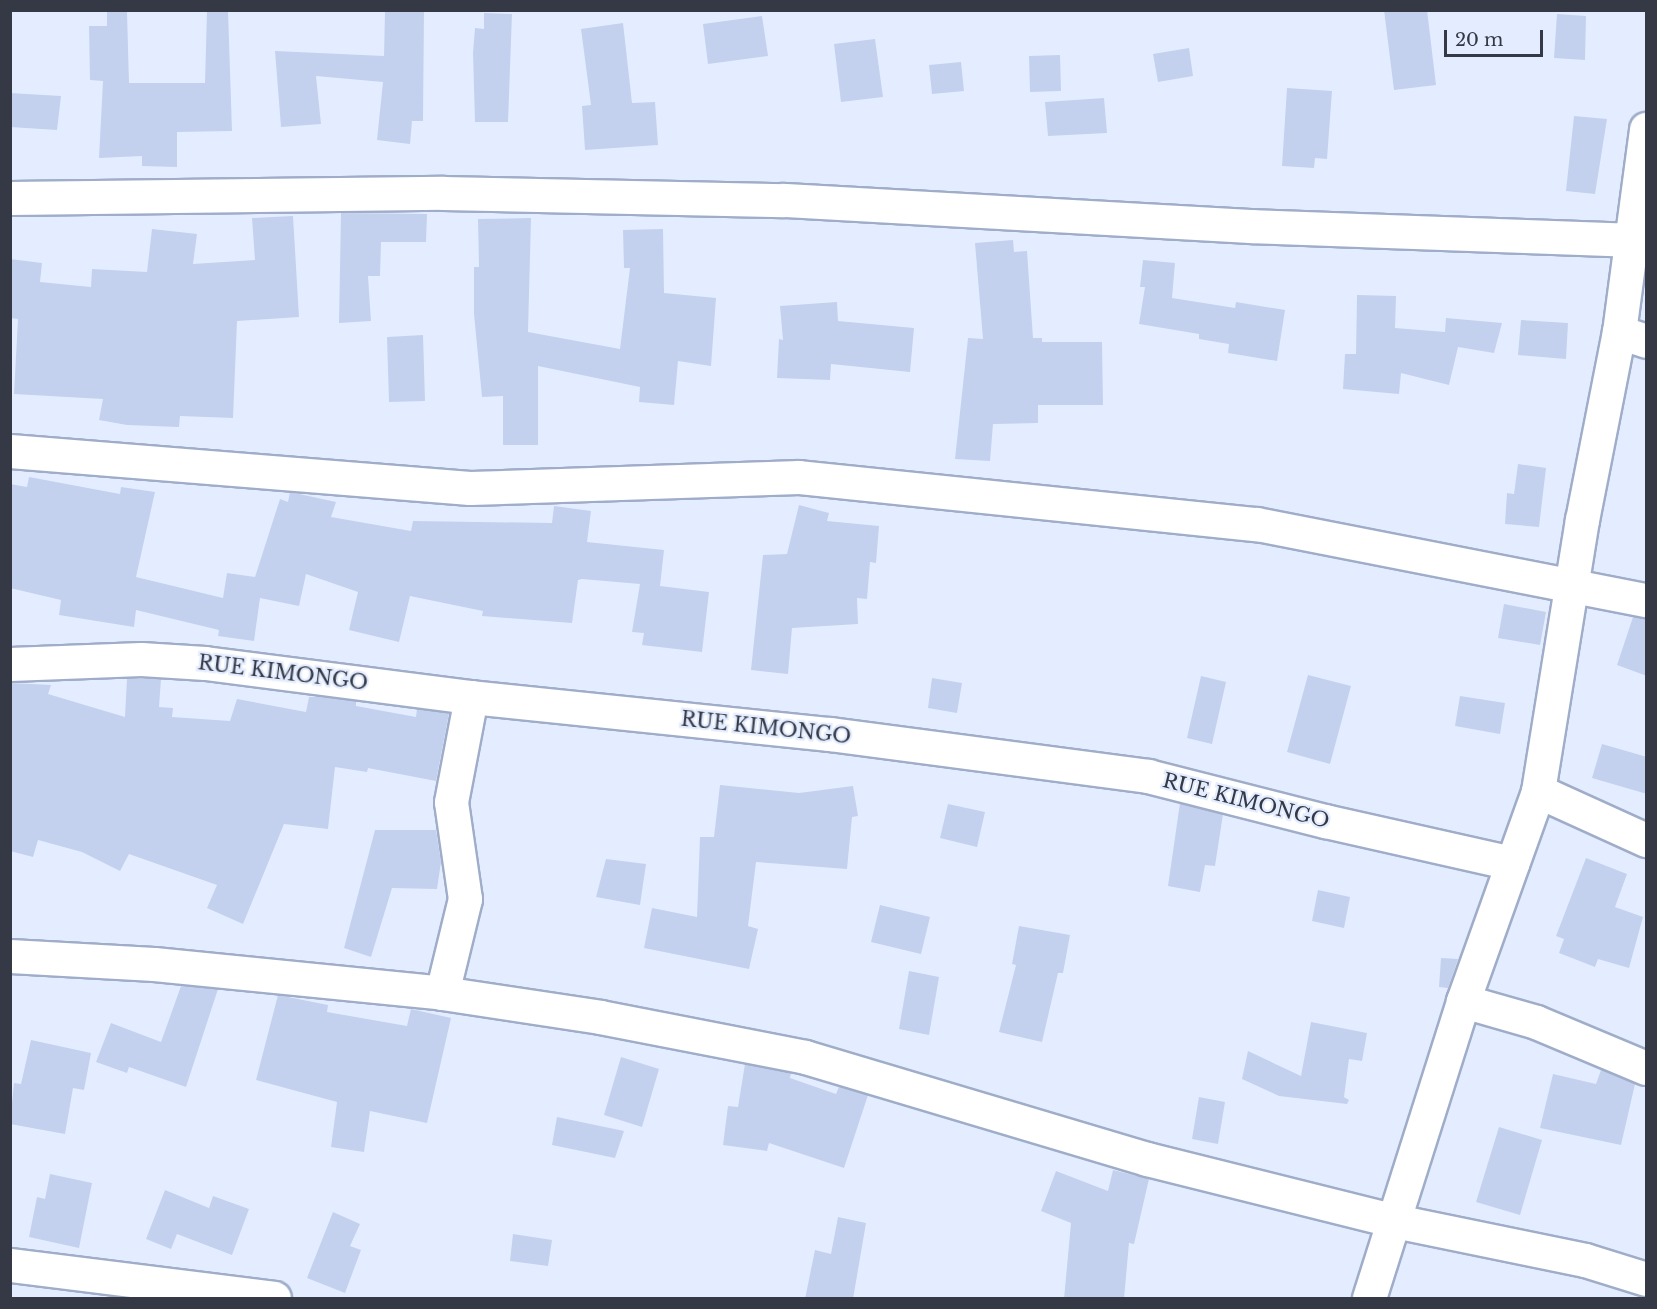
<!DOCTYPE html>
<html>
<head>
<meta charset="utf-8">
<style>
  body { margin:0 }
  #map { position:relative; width:1657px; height:1309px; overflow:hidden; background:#e4edff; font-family:"Libre Baskerville",serif }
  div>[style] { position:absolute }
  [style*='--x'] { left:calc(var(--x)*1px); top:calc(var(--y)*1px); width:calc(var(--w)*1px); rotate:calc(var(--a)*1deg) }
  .building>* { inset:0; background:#c3d1ee }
  .roads { filter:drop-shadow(2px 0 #9fadc9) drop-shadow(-2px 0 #9fadc9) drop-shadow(0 2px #9fadc9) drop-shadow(0 -2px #9fadc9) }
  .street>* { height:33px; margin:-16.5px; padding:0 16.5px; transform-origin:16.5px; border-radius:16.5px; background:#fff }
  span { translate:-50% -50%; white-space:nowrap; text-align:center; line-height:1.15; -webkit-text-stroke:4.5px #e4edff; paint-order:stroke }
  .street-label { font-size:20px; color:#343945 }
  .frame { position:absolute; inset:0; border:12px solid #343945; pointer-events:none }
  .scale { position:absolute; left:1444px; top:30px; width:99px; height:27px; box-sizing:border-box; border:3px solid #343945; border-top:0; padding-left:8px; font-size:18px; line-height:21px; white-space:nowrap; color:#343945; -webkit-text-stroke:4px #e4edff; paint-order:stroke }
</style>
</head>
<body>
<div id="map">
  <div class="building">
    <i style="clip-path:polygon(207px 10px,228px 10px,232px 131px,177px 132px,177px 167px,142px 166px,142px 156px,99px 158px,103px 81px,90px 80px,89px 26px,107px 26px,107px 12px,127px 12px,129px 83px,205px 83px)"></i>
    <i style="clip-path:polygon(1384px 10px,1427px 10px,1436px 85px,1394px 90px)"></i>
    <i style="clip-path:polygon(385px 11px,424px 12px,423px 121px,412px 121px,410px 144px,377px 140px,383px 82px,316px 76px,321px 124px,281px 127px,275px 51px,384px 56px)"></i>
    <i style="clip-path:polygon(484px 13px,512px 14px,508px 122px,475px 122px,473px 53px,475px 28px,484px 29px)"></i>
    <i style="clip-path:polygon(1557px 14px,1586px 16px,1585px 60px,1554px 58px)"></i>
    <i style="clip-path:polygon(762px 16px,768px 56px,708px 64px,703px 24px)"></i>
    <i style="clip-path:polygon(623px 23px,632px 103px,655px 102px,658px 145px,585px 150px,582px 106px,591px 105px,581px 29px)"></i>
    <i style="clip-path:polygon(875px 39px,883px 97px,841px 102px,834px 44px)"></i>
    <i style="clip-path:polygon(1189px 48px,1193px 76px,1158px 82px,1153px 54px)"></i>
    <i style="clip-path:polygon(1060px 55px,1061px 91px,1030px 92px,1029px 56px)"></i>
    <i style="clip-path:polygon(961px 62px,964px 91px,932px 94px,929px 65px)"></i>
    <i style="clip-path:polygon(1287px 88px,1332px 91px,1327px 159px,1315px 158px,1314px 168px,1282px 166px)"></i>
    <i style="clip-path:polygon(10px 93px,61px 96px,57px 130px,10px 127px)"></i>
    <i style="clip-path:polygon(1104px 98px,1107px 133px,1048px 136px,1045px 102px)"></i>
    <i style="clip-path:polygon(1574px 116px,1607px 119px,1595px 194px,1566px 191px)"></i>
    <i style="clip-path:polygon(341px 213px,427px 214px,426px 242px,381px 242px,380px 276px,368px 276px,371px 321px,339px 323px)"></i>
    <i style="clip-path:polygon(293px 216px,299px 317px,237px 321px,233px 418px,180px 416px,179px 427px,127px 425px,99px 420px,103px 399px,14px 394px,18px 319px,10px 318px,10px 259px,42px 263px,40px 282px,91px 287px,92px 269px,147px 272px,152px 229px,197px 234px,193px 264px,255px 260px,252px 218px)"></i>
    <i style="clip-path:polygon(531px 218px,528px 332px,620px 349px,630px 268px,624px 268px,623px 230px,663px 229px,664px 293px,716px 298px,711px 366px,678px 361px,674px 405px,639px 402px,640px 387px,538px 366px,538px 445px,503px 445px,503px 396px,482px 397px,474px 314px,474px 267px,479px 267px,478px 219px)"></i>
    <i style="clip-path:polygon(1013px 240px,1014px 252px,1027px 251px,1033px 338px,1042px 338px,1042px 342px,1102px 342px,1103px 405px,1038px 405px,1038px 423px,993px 424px,990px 461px,955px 459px,968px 338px,983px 339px,975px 243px)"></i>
    <i style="clip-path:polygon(1143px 260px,1175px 263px,1172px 298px,1235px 308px,1236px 302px,1285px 310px,1277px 361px,1228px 353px,1229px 344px,1199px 339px,1199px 334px,1139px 324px,1145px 287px,1140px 287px)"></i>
    <i style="clip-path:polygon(1357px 295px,1396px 296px,1395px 328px,1445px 332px,1446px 318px,1502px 323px,1494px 353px,1458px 347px,1449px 385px,1401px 373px,1399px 394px,1343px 389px,1345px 354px,1356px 354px)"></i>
    <i style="clip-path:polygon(837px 302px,838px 321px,914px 328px,910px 372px,831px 364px,830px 380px,777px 378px,779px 339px,783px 340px,780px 306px)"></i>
    <i style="clip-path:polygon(1521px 320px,1568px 323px,1566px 359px,1518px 355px)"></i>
    <i style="clip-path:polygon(423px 335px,425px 401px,389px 402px,387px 337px)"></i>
    <i style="clip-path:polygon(1518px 464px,1546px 468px,1539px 527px,1505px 524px,1507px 493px,1514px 494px)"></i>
    <i style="clip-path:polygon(29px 477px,120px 494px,121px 487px,155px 492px,136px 577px,223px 598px,227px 573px,255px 577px,280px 499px,288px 502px,290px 492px,336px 502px,331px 517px,411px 531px,413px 521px,552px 523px,554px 506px,591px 511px,587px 542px,664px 550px,660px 586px,652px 585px,709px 592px,702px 652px,642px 645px,644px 633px,632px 632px,640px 584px,582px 579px,578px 580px,572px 623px,482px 616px,483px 611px,410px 596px,399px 642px,349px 630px,358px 592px,306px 574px,299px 606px,260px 598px,254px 641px,218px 636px,219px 630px,136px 610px,134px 627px,59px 615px,61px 600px,10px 588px,10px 484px,27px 487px)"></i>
    <i style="clip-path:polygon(799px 505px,829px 513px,827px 521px,879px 526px,876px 563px,870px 562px,867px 599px,857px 598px,858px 624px,792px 628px,788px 674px,751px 670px,763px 555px,787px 554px)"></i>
    <i style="clip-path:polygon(1504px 604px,1546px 612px,1540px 645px,1498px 638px)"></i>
    <i style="clip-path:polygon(1633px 617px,1647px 618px,1647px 676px,1617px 665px)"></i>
    <i style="clip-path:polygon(1308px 675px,1351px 686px,1330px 764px,1287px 752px)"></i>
    <i style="clip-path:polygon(1201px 676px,1226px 682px,1212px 744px,1187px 738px)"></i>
    <i style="clip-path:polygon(127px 678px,161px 679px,159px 707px,173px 708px,172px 717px,230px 721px,237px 699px,306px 712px,309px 697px,320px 697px,356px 701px,356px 706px,416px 717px,417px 709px,449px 713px,436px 781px,368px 768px,367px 772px,335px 767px,328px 829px,284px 824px,243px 924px,207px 908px,217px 885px,129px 854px,120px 871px,82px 852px,38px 840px,33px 857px,10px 851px,10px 683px,51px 685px,48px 694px,125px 717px)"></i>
    <i style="clip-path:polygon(932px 678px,962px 683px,957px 713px,928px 708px)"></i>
    <i style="clip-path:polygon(1460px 696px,1505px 703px,1500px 734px,1455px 726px)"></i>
    <i style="clip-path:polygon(1602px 744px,1647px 757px,1647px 794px,1592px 778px)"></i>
    <i style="clip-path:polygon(720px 785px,799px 793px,853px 786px,858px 816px,852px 817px,847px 869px,756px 862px,748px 926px,758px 929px,749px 969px,644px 948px,652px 908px,697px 917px,700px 837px,714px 837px)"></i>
    <i style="clip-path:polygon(1180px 803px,1223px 814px,1215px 866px,1205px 865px,1200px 892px,1168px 886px)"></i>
    <i style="clip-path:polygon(948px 804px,985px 812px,977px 847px,940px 838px)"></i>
    <i style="clip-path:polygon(375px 830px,436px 830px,441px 862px,437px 889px,392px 888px,371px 957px,344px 948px)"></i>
    <i style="clip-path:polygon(1586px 858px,1627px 874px,1615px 907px,1643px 917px,1629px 968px,1598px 959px,1595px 967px,1559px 953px,1564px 939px,1556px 936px)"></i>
    <i style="clip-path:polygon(606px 859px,646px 864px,640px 905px,596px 897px)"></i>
    <i style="clip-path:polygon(1318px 890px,1350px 897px,1344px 928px,1312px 921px)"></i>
    <i style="clip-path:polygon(880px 905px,930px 917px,921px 954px,871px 942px)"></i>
    <i style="clip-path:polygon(1019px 926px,1070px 935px,1063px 973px,1058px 973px,1042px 1042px,999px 1032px,1016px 965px,1012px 964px)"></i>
    <i style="clip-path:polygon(1441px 958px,1458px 959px,1448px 988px,1439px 987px)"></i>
    <i style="clip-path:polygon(909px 971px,939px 977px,929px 1035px,899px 1029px)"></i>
    <i style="clip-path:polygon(181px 986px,218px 989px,186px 1087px,129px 1067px,127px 1073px,96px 1062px,111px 1023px,161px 1042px)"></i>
    <i style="clip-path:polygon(278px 995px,328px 1005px,327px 1012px,407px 1026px,411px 1009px,451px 1018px,427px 1123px,370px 1111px,364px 1152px,331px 1147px,337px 1102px,256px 1080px)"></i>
    <i style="clip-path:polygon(1311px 1022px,1367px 1033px,1362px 1061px,1349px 1059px,1344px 1097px,1349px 1100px,1347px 1104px,1279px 1096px,1242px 1079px,1248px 1051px,1301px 1076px)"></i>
    <i style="clip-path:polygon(31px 1040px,91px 1053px,84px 1090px,73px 1088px,65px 1134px,10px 1124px,14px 1083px,21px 1084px)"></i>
    <i style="clip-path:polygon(621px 1057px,659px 1069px,642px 1127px,604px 1115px)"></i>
    <i style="clip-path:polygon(745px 1064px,791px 1073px,790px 1078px,836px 1094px,839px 1087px,868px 1095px,844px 1168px,769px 1143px,767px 1151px,723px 1145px,728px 1106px,738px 1107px)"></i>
    <i style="clip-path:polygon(1601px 1070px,1635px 1084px,1621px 1145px,1540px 1128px,1553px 1074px,1596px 1084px)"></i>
    <i style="clip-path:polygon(1199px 1097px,1225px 1102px,1218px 1144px,1192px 1139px)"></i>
    <i style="clip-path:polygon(557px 1117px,624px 1131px,615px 1158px,552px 1145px)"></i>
    <i style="clip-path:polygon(1499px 1127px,1542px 1140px,1520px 1215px,1476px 1202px)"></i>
    <i style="clip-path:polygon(1113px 1170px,1149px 1179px,1134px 1244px,1129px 1243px,1124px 1299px,1064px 1299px,1071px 1223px,1041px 1211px,1056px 1171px,1108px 1191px)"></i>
    <i style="clip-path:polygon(50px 1174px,92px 1183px,79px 1248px,29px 1237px,37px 1197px,45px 1199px)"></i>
    <i style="clip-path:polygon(165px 1190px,209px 1208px,213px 1196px,249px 1209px,232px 1255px,177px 1234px,171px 1249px,146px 1239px)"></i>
    <i style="clip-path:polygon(333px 1212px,360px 1224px,350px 1246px,361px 1250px,345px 1293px,307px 1278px)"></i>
    <i style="clip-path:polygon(838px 1217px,866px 1223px,853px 1299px,805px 1299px,815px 1250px,831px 1254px)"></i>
    <i style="clip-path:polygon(513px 1234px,552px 1240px,548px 1266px,510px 1261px)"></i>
  </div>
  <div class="roads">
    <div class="street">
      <i style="--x:10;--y:198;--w:433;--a:-0.7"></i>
      <i style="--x:443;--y:193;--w:341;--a:1.2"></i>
      <i style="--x:784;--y:200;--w:468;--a:3.2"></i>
      <i style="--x:1251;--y:226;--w:382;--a:2.1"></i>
      <i style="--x:1619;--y:332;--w:28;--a:18"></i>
      <i style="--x:10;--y:451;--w:461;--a:4.6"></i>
      <i style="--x:470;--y:488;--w:329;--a:-1.9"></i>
      <i style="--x:799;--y:477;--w:460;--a:5.9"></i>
      <i style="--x:1257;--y:524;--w:396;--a:11.1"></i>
      <i style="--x:10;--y:664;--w:131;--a:-2.2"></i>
      <i style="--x:141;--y:659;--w:64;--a:3.6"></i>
      <i style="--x:205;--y:663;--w:268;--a:7.3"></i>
      <i style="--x:471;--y:697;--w:361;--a:5.9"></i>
      <i style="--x:830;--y:734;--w:321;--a:7.5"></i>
      <i style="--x:1148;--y:776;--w:183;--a:14.3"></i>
      <i style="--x:1325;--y:821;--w:192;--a:12.7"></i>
      <i style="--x:1538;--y:791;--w:119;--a:24.4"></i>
      <i style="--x:10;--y:956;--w:144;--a:3.2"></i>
      <i style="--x:154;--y:964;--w:289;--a:5.7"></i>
      <i style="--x:442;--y:993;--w:160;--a:8.6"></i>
      <i style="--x:600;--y:1017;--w:209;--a:11"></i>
      <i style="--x:805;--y:1057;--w:357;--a:16.6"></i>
      <i style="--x:1147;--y:1159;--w:256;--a:14"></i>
      <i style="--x:1395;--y:1221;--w:194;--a:11.6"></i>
      <i style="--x:1585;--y:1260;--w:64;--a:17.3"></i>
      <i style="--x:442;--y:993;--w:97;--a:-76.3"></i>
      <i style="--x:465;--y:899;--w:98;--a:-98.2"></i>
      <i style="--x:451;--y:802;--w:107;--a:-79.2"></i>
      <i style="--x:1463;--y:1001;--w:76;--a:16"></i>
      <i style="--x:1536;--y:1022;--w:119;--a:22.7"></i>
      <i style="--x:10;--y:1265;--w:266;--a:7.1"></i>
      <i style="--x:1369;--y:1298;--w:312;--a:-72.4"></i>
      <i style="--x:1463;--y:1001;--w:223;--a:-70.3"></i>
      <i style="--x:1538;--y:791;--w:275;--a:-80.8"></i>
      <i style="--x:1582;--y:520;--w:192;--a:-78.9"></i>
      <i style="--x:1619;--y:332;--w:205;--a:-82.4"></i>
    </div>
  </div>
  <div class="street-label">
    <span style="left:283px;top:673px;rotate:7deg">RUE KIMONGO</span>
    <span style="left:766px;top:728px;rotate:6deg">RUE KIMONGO</span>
    <span style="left:1246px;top:801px;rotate:14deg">RUE KIMONGO</span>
  </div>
  <div class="frame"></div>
  <div class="scale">20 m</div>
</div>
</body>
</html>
